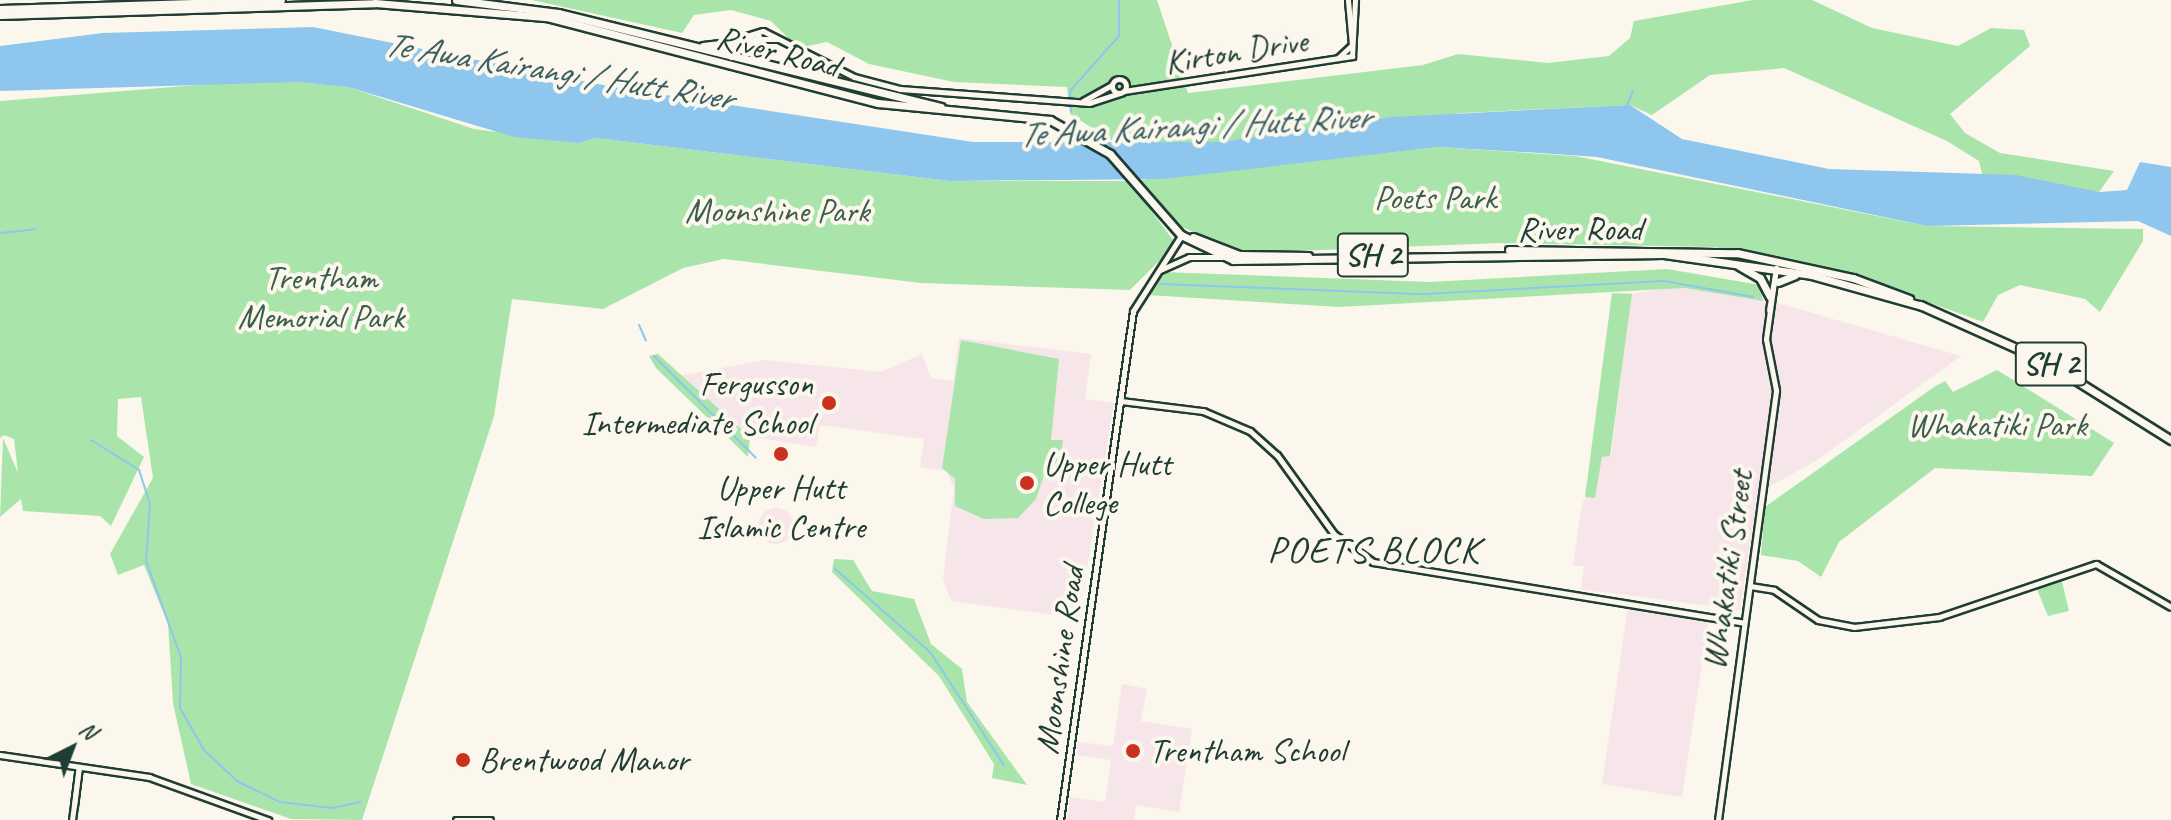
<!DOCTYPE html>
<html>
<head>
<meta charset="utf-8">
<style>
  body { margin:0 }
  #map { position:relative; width:2171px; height:820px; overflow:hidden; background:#fbf7ec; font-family:Caveat,sans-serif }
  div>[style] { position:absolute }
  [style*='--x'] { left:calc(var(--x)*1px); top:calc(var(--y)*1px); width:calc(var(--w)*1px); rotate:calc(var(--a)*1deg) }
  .built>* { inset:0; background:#f6e6e9 }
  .round { border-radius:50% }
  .green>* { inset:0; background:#a9e5ab }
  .water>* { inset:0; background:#8ec6ed }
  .stream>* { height:2px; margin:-1px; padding:0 1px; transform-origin:1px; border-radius:1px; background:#8ec6ed }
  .roads { filter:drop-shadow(2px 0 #1f3d34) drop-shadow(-2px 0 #1f3d34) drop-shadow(0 2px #1f3d34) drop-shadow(0 -2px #1f3d34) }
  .secondary>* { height:5px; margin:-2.5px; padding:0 2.5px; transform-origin:2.5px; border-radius:2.5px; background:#fbf7ec }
  .secondary>.ring { margin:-2.5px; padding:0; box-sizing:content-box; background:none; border:5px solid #fbf7ec; border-radius:50% }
  .highway>* { height:7px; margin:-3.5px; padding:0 3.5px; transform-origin:3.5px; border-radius:3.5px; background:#fbf7ec }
  .dots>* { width:22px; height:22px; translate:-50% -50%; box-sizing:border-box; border:4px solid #fbf7ec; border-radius:50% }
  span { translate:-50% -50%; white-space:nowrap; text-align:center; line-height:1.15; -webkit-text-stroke:8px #fbf7ec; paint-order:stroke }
  .shield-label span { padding:2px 6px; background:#fbf7ec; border:2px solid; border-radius:6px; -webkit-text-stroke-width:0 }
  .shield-label { font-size:32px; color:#1f3d34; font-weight:700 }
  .street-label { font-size:34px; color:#1f3d34 }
  .park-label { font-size:34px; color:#3b5f4c }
  .poi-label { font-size:34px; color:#1f3d34 }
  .right { translate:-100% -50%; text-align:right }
  .left { translate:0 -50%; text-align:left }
  .water-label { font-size:36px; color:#3b5f62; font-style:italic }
  .quarter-label { font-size:38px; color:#1f3d34; letter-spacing:2px }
  .north { position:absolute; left:32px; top:708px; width:80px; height:80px; -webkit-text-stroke:6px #fbf7ec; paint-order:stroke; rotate:42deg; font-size:22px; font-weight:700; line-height:32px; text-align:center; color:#1f3d34 }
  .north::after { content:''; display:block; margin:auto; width:28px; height:36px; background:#1f3d34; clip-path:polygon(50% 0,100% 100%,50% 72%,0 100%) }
</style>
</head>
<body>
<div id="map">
  <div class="built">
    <i style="clip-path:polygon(1675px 287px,1781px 304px,1961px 356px,1819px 459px,1758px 493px,1740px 610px,1581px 589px,1584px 566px,1573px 566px,1581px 509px,1585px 497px,1595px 498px,1602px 456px,1611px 456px,1632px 294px)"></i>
    <i style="clip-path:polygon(959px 338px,1091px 354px,1085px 399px,1114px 403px,1079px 618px,951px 601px,943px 578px,954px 488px,946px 471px,920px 467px,924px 439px,820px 425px,816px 447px,744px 436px,679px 376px,764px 360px,881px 372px,922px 354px,931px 378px,953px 381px)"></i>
    <i class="round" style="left:758px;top:508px;width:36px;height:36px"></i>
    <i style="clip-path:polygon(1628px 606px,1709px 617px,1682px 797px,1602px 784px)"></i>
    <i style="clip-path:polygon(1122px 684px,1147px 689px,1141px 721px,1192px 729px,1179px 812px,1136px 805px,1134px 820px,1067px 820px,1070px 797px,1105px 802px,1111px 760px,1077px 755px,1078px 742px,1113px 746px)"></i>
  </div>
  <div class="green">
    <i style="clip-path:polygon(532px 0,1157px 0,1188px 93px,1423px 65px,1458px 54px,1548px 63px,1609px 56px,1630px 38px,1634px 21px,1753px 0,1812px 0,1872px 28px,1958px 46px,1991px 28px,2024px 30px,2030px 46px,1950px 114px,1965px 133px,2000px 153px,2114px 171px,2099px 192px,1983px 178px,1979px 161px,1947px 141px,1784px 68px,1710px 75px,1652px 115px,1630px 105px,1462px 113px,1220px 142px,1119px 145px,1070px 114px,1067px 87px,954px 82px,869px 64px,827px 42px,798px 48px,771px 21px,731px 10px,694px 15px,682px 33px)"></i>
    <i style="clip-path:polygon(270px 79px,348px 87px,474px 129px,579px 143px,596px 138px,950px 181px,1129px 181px,1176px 244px,1130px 290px,921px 283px,724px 259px,683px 268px,603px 309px,512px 299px,494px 416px,362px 820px,291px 819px,191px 784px,173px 703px,168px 624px,144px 565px,118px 575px,110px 554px,153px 478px,141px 397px,118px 399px,117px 436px,144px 457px,111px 526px,100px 516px,23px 511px,21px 499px,0 517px,3px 438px,18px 473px,14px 439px,4px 435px,0 438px,0 101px)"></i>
    <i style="clip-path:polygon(1438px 147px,1575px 156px,1927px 226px,2143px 229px,2143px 241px,2100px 312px,2085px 299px,2020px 285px,1998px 295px,1983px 322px,1848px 273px,1715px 247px,1501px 243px,1242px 253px,1182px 227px,1140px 180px)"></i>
    <i style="clip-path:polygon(1667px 269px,1760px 285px,1763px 301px,1684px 288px,1339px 307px,1148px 295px,1162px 272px,1430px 282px)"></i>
    <i style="clip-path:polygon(1612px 293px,1632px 294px,1610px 456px,1602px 457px,1595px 498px,1585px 497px)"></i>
    <i style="clip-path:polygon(961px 340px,1059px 359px,1051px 440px,1063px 440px,1059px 473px,1044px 475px,1036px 499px,1018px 518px,984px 519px,955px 506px,955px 479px,942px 468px)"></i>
    <i style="clip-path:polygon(658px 354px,750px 437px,748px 457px,656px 368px,649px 356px)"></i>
    <i style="clip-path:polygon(1997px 370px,2114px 443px,2092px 476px,1935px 468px,1839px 542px,1821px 577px,1798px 561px,1761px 555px,1765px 507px,1934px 387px,1945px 381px,1953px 392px)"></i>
    <i style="clip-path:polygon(834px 559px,853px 560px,872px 591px,914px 599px,931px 644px,962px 669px,967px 702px,1027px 785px,992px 778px,994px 764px,939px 676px,832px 572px)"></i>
    <i style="clip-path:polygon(2061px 577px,2069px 611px,2048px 616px,2036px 587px)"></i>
  </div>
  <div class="water">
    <i style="clip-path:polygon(313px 27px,613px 87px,973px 142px,1220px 142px,1392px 117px,1630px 105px,1682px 139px,1829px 169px,2016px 175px,2099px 192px,2127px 190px,2140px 162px,2171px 167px,2171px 236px,2138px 221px,1927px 226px,1597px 157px,1540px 153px,1438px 147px,1164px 179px,950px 181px,596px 138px,579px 143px,514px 137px,348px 87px,297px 82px,0 91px,0 46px,103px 33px)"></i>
  </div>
  <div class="stream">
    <i style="--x:1627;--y:105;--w:15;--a:-67"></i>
    <i style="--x:1071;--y:111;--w:20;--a:-93"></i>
    <i style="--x:1070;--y:91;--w:74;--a:-48.3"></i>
    <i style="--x:1119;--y:36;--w:36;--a:-90"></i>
    <i style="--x:1072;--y:130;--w:14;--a:-86"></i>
    <i style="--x:0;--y:233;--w:36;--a:-6"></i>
    <i style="--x:1160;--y:284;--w:264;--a:2.2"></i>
    <i style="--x:1424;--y:294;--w:240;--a:-3.1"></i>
    <i style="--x:1664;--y:281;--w:91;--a:10.1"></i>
    <i style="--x:639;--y:325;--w:17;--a:66"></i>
    <i style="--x:654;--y:356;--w:144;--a:45"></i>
    <i style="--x:91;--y:440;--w:57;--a:32"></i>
    <i style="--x:139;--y:470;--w:36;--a:72"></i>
    <i style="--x:150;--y:504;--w:57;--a:94"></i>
    <i style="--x:146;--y:561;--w:102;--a:70"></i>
    <i style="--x:181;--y:657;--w:51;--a:91.1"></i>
    <i style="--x:180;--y:708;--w:48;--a:60.3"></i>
    <i style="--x:204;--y:750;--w:45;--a:43.2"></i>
    <i style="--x:237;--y:781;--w:48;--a:26"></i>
    <i style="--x:280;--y:802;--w:52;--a:6.6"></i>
    <i style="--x:332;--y:808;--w:29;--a:-12"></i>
    <i style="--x:834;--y:568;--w:128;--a:41.2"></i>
    <i style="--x:930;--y:652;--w:135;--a:56.8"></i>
  </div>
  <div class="roads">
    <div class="secondary">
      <i style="--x:730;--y:56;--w:21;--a:-61"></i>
      <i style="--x:740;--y:38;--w:24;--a:-17"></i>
      <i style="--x:763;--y:31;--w:102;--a:26.8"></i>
      <i style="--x:854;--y:77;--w:48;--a:14.6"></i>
      <i style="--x:900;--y:89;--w:190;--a:4.2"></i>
      <i style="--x:1089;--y:103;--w:33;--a:-18"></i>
      <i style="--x:731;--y:57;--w:26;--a:-43"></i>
      <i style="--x:750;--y:39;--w:27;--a:0"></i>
      <i style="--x:1338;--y:58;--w:19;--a:-43"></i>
      <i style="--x:1352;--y:45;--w:45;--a:-95.1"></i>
      <i class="ring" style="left:1112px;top:79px;width:9px;height:9px"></i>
      <i style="--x:1124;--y:91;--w:231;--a:-8.7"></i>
      <i style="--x:1352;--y:56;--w:56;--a:-86.9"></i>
      <i style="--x:1083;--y:101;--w:33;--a:-29"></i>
      <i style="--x:1160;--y:270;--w:32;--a:-24"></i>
      <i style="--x:1189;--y:257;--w:33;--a:0"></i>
      <i style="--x:1769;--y:310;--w:42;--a:-80.3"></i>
      <i style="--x:1121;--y:401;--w:83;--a:7"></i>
      <i style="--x:1203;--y:411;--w:51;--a:23.1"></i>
      <i style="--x:1250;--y:431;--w:36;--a:42"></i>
      <i style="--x:1277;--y:455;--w:97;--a:54.2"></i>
      <i style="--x:1334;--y:534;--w:48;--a:35.7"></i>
      <i style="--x:1373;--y:562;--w:376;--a:9.3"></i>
      <i style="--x:1750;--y:586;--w:24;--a:9"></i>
      <i style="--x:1774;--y:590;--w:53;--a:34.3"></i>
      <i style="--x:1818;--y:620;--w:37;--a:11"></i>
      <i style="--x:1854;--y:627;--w:86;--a:-6.7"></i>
      <i style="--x:1939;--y:617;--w:166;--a:-18.7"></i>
      <i style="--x:2096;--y:564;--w:86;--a:29.8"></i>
      <i style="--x:0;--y:755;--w:151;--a:8.4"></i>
      <i style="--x:149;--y:777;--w:127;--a:19.9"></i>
      <i style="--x:74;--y:806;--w:39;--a:-83"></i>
      <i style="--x:72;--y:820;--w:53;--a:-82.5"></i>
      <i style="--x:456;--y:820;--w:34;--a:0"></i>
      <i style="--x:1060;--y:820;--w:514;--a:-81.84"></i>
      <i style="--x:1133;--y:311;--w:89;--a:-57.4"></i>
      <i style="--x:1718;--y:820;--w:434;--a:-82.3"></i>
      <i style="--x:1776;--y:390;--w:52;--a:-101.1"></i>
      <i style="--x:1766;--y:339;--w:72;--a:-82"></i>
    </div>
    <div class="highway">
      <i style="--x:456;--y:0;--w:103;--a:7.3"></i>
      <i style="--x:558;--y:13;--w:394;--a:13.8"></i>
      <i style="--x:0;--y:9;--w:281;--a:-1.8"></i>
      <i style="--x:0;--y:15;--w:375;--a:-1.8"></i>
      <i style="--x:375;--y:3;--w:173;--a:4.7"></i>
      <i style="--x:547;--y:17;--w:342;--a:14.6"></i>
      <i style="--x:878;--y:103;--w:173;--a:5.6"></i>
      <i style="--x:1050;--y:120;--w:69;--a:29.5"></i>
      <i style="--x:1110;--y:154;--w:108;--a:48.8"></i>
      <i style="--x:1181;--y:235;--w:58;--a:25.7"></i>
      <i style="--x:1233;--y:260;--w:431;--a:-0.8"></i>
      <i style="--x:1664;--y:254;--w:148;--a:8.1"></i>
      <i style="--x:1811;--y:275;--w:115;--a:15.6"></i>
      <i style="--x:758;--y:37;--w:15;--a:122"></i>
      <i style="--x:750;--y:50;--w:17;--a:50"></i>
      <i style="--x:703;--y:46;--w:32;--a:-7"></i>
      <i style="--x:1193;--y:237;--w:49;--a:21.4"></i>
      <i style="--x:1239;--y:255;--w:69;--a:0.8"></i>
      <i style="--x:1509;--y:250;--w:228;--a:0.8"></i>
      <i style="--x:1737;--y:253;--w:119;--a:12.2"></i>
      <i style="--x:1853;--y:278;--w:60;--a:20.6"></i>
      <i style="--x:1739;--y:266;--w:24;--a:30"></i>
      <i style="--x:1760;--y:278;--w:21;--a:62"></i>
      <i style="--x:1778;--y:282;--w:18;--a:-22"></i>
      <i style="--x:1920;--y:305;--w:137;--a:24.1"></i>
      <i style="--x:2045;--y:361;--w:149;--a:32.1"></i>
    </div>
  </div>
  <div class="dots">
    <i style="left:829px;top:403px;background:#c8321e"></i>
    <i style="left:781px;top:454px;background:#c8321e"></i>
    <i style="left:1027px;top:483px;background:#c8321e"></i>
    <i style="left:1133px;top:751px;background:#c8321e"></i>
    <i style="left:463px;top:760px;background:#c8321e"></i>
  </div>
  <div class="shield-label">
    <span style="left:1373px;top:255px">SH 2</span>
    <span style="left:2051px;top:364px">SH 2</span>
  </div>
  <div class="street-label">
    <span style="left:778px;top:51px;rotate:14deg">River Road</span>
    <span style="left:1236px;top:51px;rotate:-9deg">Kirton Drive</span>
    <span style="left:1580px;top:229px">River Road</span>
    <span style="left:1727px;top:570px;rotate:-82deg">Whakatiki Street</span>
    <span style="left:1059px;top:660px;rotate:-82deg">Moonshine Road</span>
  </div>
  <div class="park-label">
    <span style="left:1435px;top:198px">Poets Park</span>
    <span style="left:777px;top:211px">Moonshine Park</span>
    <span style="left:321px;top:297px">Trentham<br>Memorial Park</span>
    <span style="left:1997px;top:425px">Whakatiki Park</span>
  </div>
  <div class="poi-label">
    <span class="right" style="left:813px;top:403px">Fergusson<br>Intermediate School</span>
    <span class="left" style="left:1043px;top:483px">Upper Hutt<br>College</span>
    <span style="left:781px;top:507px">Upper Hutt<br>Islamic Centre</span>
    <span class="left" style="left:1149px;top:751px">Trentham School</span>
    <span class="left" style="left:479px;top:760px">Brentwood Manor</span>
  </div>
  <div class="water-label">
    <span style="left:558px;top:71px;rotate:9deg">Te Awa Kairangi / Hutt River</span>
    <span style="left:1194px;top:126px;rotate:-3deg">Te Awa Kairangi / Hutt River</span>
  </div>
  <div class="quarter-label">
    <span style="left:1374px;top:550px">POETS BLOCK</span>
  </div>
  <div class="north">N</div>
</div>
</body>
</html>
